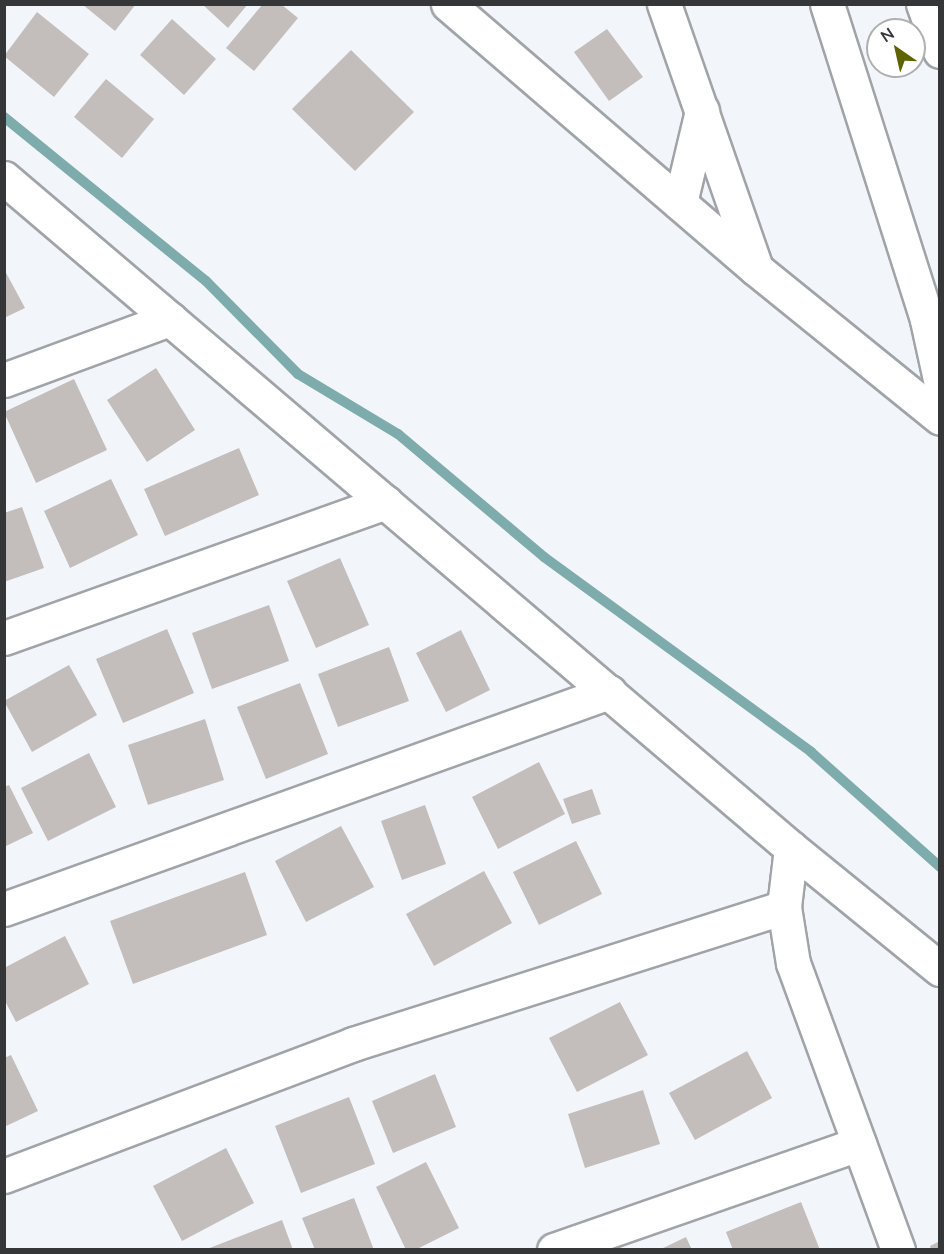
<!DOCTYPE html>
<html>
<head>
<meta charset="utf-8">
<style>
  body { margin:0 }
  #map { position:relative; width:944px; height:1254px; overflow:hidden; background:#f2f6fa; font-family:Mulish,sans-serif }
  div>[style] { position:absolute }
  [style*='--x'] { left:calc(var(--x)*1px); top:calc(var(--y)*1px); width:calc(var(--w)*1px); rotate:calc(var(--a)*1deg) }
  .stream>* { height:10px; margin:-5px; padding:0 5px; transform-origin:5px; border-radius:5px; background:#7eabac }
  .building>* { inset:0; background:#c3bdbc }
  .roads { filter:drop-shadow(2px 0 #a0a4a8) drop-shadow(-2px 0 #a0a4a8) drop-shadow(0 2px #a0a4a8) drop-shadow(0 -2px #a0a4a8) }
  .street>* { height:33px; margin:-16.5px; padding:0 16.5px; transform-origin:16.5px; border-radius:16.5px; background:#fff }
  span { translate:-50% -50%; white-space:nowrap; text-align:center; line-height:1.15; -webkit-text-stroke:5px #fff; paint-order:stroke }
  .frame { position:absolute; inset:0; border:6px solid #353638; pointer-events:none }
  .north { position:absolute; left:866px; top:18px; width:60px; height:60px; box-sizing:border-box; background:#fff; border:2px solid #aeafaf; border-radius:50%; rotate:326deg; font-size:16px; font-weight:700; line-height:24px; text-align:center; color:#353638 }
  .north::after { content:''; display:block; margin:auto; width:21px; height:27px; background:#5e6300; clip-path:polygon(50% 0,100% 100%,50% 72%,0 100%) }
</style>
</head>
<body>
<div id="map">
  <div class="stream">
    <i style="--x:4;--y:117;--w:260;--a:39.1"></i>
    <i style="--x:206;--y:281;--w:131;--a:45.3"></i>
    <i style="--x:298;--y:374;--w:117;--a:31"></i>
    <i style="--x:398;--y:434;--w:191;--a:40.1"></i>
    <i style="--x:544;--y:557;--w:331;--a:36.1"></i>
    <i style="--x:811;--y:752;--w:173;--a:41.7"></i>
  </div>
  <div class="building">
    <i style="clip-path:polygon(82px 4px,136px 4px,115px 31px)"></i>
    <i style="clip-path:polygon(202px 4px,248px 4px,228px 28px)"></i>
    <i style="clip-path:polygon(262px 5px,282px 5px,298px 18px,254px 71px,226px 48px)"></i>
    <i style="clip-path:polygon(37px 12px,89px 54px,54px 97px,4px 56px)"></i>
    <i style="clip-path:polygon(172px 19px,216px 59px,184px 95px,140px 55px)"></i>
    <i style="clip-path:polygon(607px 29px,643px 77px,609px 101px,574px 52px)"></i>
    <i style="clip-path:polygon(351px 50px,414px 112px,355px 171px,292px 109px)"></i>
    <i style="clip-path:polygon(106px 79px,154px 119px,122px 158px,74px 117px)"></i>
    <i style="clip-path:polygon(4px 269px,25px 308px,4px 318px)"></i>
    <i style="clip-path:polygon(156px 368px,195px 430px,147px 462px,107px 400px)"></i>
    <i style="clip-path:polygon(74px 379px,107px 450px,36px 483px,4px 412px)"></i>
    <i style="clip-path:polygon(239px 448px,259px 495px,165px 536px,144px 489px)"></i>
    <i style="clip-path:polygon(111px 479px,138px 535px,70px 568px,44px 511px)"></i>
    <i style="clip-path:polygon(22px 507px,44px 568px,4px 582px,4px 513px)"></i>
    <i style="clip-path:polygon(340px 558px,369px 625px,316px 648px,287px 581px)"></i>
    <i style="clip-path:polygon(269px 605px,289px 661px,212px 689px,192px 633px)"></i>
    <i style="clip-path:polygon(167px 629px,194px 693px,123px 723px,96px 659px)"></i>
    <i style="clip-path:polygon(461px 630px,490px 690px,446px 712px,416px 653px)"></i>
    <i style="clip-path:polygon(389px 647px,409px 701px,338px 727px,318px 674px)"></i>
    <i style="clip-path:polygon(69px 665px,97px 715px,32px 752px,4px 701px)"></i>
    <i style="clip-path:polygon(300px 683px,328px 754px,266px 779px,237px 707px)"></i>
    <i style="clip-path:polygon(205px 719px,224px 780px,148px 805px,128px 745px)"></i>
    <i style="clip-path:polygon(89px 753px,116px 807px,48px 841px,21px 788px)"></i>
    <i style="clip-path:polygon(539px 762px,565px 814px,498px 849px,472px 797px)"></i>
    <i style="clip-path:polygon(9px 785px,33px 833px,4px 847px,4px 787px)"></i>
    <i style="clip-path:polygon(592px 789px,601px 814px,572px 824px,563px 799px)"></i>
    <i style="clip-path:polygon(425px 805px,446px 864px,402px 880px,381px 821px)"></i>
    <i style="clip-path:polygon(341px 826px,374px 887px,306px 922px,275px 861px)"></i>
    <i style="clip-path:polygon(576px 841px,602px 894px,539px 925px,513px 872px)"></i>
    <i style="clip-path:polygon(484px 871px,512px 923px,434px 966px,406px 914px)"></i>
    <i style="clip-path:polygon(245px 872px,267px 935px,133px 984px,110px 921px)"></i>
    <i style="clip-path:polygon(65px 936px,89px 984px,16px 1022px,4px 999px,4px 968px)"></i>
    <i style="clip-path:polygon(620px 1002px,648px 1055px,577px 1092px,549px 1038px)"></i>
    <i style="clip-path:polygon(747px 1051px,772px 1098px,695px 1140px,669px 1093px)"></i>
    <i style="clip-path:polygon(11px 1055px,38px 1111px,4px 1127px,4px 1058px)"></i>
    <i style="clip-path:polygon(435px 1074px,456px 1127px,393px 1153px,372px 1101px)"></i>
    <i style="clip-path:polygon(643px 1090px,660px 1144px,585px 1168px,568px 1114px)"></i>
    <i style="clip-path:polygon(349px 1097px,375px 1164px,301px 1193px,275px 1126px)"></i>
    <i style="clip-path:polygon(226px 1148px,254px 1203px,182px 1241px,153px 1186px)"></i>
    <i style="clip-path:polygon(426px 1162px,459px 1228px,415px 1250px,406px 1250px,376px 1187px)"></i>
    <i style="clip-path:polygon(354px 1198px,374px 1250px,315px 1250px,302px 1218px)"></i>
    <i style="clip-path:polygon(801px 1202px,820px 1250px,733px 1250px,726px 1232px)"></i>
    <i style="clip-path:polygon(282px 1220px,293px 1250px,207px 1250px,207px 1249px)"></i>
    <i style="clip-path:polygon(686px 1237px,692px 1250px,659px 1250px)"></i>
    <i style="clip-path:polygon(940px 1241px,940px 1250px,931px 1250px,930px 1246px)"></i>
  </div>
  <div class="roads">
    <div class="street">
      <i style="--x:448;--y:4;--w:405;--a:40.7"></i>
      <i style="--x:755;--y:268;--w:238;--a:39"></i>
      <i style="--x:664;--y:4;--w:277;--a:70.8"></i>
      <i style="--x:827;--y:4;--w:331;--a:72.4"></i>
      <i style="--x:927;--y:320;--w:60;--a:77.6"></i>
      <i style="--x:923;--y:4;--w:50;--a:70.1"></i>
      <i style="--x:4;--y:178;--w:1034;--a:40.41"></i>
      <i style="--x:791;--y:848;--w:192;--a:39.1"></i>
      <i style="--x:680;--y:203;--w:95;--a:-76.6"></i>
      <i style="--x:4;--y:380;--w:177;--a:-20.2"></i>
      <i style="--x:4;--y:638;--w:405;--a:-19.6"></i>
      <i style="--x:791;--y:848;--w:59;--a:96.8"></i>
      <i style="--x:784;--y:907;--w:57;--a:80.9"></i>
      <i style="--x:793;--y:963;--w:306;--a:69.9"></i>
      <i style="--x:4;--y:909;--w:643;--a:-19.73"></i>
      <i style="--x:4;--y:1176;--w:373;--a:-20.7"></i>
      <i style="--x:353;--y:1044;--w:452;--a:-17.6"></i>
      <i style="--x:554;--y:1250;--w:323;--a:-19.2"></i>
    </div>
  </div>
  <div class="frame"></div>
  <div class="north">N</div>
</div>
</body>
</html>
